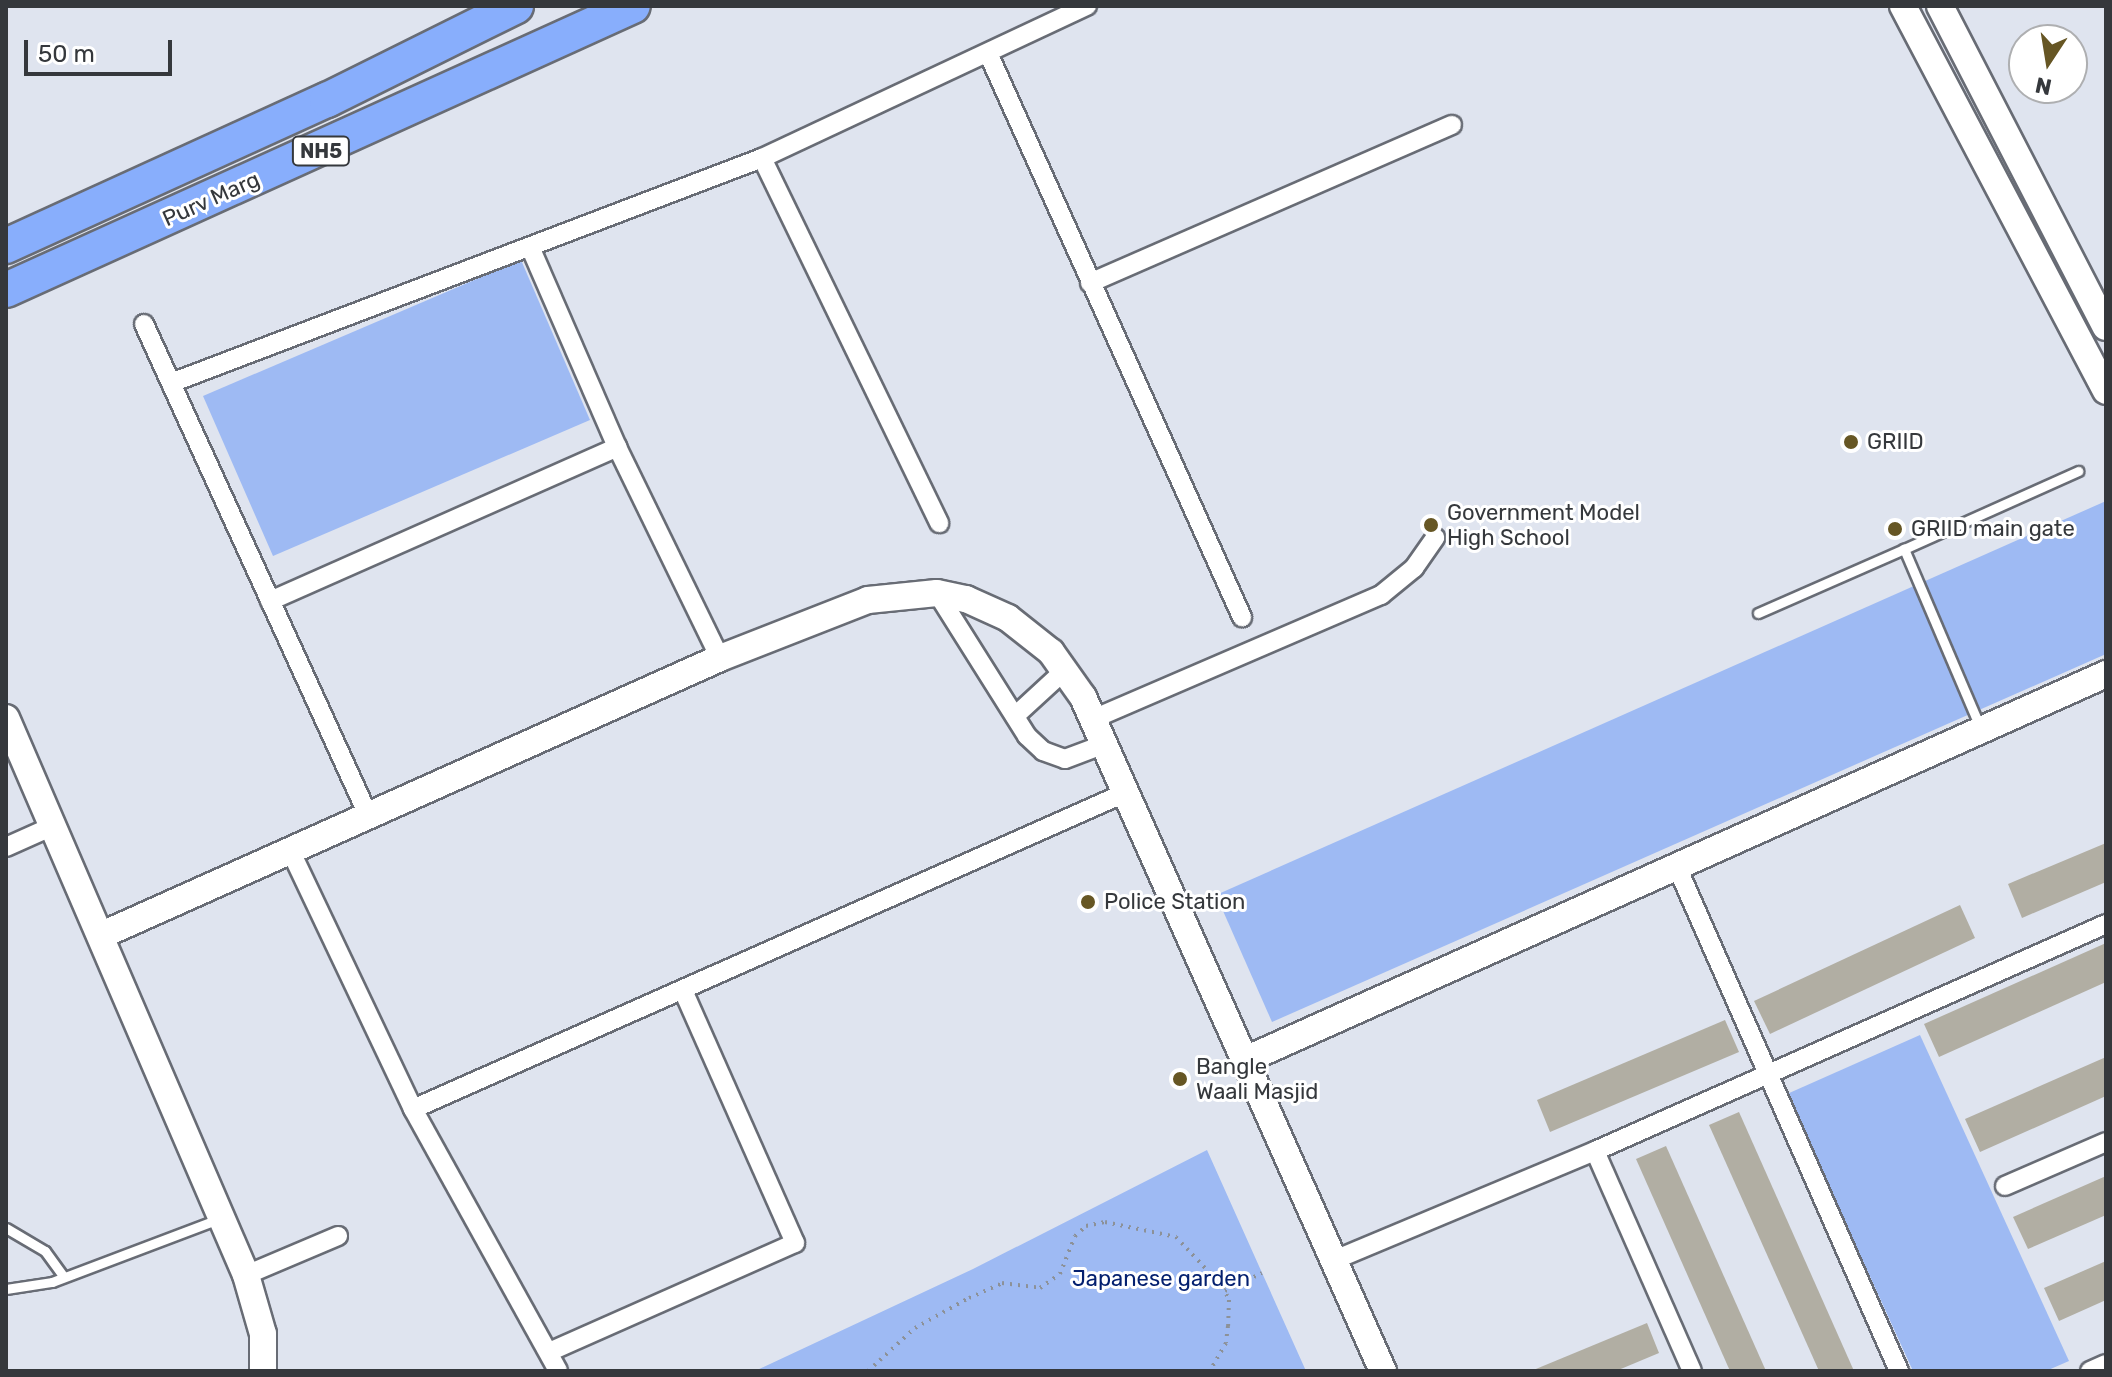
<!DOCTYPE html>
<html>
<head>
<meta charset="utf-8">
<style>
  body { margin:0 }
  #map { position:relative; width:2112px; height:1377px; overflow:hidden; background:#dfe4ef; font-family:Rubik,sans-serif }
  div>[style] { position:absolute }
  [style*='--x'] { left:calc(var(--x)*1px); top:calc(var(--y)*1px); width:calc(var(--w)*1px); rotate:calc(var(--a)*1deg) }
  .green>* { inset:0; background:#9ebaf3 }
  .building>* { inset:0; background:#b1aea3 }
  .path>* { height:4px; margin-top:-2px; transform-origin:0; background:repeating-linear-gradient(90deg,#8c9198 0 2px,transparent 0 8px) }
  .roads { filter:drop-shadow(2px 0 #686c75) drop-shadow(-2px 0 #686c75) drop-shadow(0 2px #686c75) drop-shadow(0 -2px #686c75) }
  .lane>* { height:9px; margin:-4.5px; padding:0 4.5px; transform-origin:4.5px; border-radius:4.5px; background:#fff }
  .street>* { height:18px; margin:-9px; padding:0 9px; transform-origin:9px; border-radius:9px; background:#fff }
  .secondary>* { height:26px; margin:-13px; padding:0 13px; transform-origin:13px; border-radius:13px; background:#fff }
  .highway>* { height:34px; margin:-17px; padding:0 17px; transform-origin:17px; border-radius:17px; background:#88aefc }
  .dots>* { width:22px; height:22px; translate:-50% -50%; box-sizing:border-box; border:4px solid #fff; border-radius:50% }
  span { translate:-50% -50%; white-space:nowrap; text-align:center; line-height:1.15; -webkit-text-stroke:6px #fff; paint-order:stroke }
  .shield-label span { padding:2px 6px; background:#fff; border:2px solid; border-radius:6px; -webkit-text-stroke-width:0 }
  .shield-label { font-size:20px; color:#35383c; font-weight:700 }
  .street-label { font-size:22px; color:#35383c }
  .poi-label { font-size:22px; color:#35383c }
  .left { translate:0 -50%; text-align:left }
  .park-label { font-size:22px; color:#04206f }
  .frame { position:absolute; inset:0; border:8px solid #35383c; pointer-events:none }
  .north { position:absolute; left:2008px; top:24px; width:80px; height:80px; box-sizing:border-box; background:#fff; border:2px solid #aeafb1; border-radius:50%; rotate:192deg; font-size:22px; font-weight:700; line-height:32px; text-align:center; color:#35383c }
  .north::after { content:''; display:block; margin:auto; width:28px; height:36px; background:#665624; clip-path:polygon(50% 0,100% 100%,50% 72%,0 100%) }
  .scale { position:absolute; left:24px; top:40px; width:148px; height:36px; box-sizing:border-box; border:4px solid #35383c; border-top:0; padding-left:10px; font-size:24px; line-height:28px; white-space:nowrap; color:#35383c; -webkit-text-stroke:6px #fff; paint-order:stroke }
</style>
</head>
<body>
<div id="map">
  <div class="green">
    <i style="clip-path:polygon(521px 260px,590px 420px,273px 556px,203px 396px)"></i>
    <i style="clip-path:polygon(2106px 501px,2106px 654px,1272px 1022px,1216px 895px)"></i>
    <i style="clip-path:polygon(1920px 1035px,2069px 1361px,2046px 1371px,1913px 1371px,1787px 1094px)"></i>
    <i style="clip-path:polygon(1207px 1150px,1306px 1371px,755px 1371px,973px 1269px)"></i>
  </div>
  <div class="building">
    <i style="clip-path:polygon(2106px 843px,2106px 882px,2022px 918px,2008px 884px)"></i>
    <i style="clip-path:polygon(1960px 905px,1975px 938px,1770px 1034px,1754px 1001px)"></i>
    <i style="clip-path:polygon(2106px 943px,2106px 982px,1939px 1057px,1924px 1024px)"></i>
    <i style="clip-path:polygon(1725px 1020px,1739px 1052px,1550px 1132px,1537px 1100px)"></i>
    <i style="clip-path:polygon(2106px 1057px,2106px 1096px,1980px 1152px,1965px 1119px)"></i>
    <i style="clip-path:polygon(1739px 1112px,1854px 1371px,1819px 1371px,1709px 1125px)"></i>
    <i style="clip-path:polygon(1666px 1146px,1766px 1371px,1730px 1371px,1636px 1159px)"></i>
    <i style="clip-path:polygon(2106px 1176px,2106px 1215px,2028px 1249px,2013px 1217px)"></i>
    <i style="clip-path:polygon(2106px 1261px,2106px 1300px,2059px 1321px,2044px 1288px)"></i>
    <i style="clip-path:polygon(1647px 1323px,1659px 1353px,1616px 1371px,1531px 1371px)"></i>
  </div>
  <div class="path">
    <i style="--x:1225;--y:1291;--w:41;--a:-25.9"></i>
    <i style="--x:868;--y:1371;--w:64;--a:-42.5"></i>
    <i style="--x:915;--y:1328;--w:62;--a:-29.1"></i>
    <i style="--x:969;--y:1298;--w:36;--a:-24"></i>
    <i style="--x:1002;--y:1283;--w:38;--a:7"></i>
    <i style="--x:1040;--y:1288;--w:24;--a:-35"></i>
    <i style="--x:1060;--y:1274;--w:41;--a:-68.5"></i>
    <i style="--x:1075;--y:1236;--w:15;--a:-42"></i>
    <i style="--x:1086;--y:1226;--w:19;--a:-12"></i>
    <i style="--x:1105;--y:1222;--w:73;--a:11.9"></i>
    <i style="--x:1176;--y:1237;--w:69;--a:46.8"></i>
    <i style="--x:1223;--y:1287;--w:14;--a:65"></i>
    <i style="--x:1229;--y:1300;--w:26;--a:92"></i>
    <i style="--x:1228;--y:1326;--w:17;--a:97"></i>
    <i style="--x:1226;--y:1343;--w:32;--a:120"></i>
  </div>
  <div class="roads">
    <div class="lane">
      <i style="--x:1758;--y:613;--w:159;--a:-23.7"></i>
      <i style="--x:1980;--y:727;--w:194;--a:-113.1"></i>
      <i style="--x:1904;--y:549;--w:191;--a:-24.1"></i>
      <i style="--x:6;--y:1228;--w:45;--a:30.5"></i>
      <i style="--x:45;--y:1251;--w:32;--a:54"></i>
      <i style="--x:6;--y:1289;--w:47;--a:-8.7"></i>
      <i style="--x:52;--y:1282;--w:178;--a:-20.7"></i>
    </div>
    <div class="street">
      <i style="--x:988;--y:53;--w:619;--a:65.76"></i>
      <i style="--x:762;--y:158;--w:406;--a:64.1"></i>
      <i style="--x:531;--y:249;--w:216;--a:66.5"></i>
      <i style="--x:617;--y:447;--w:235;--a:64"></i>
      <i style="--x:1090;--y:283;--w:395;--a:-23.6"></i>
      <i style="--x:144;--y:324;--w:542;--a:65.47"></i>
      <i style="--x:171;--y:383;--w:632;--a:-20.84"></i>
      <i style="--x:762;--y:158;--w:359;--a:-25.1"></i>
      <i style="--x:937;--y:593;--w:169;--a:57.8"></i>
      <i style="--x:1027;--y:736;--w:22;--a:43"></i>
      <i style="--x:1043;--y:751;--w:23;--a:20"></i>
      <i style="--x:1065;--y:759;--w:43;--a:-20.6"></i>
      <i style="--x:270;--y:601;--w:380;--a:-23.9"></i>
      <i style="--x:1015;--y:716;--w:67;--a:-42.6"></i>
      <i style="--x:1093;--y:719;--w:314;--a:-23.3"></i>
      <i style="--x:1381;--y:595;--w:43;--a:-39.3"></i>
      <i style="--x:1414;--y:568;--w:37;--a:-55"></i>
      <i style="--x:6;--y:847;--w:49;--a:-24"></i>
      <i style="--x:292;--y:854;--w:282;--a:64.6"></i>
      <i style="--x:413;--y:1109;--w:299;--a:61"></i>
      <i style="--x:1677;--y:867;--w:551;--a:66.23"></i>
      <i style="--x:413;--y:1109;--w:781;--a:-23.94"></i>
      <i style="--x:1595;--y:1151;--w:240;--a:66.2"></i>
      <i style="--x:2005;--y:1186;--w:110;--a:-23.5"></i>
      <i style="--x:1332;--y:1261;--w:285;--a:-22.7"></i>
      <i style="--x:1595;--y:1151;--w:559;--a:-23.95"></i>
      <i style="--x:246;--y:1275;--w:100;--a:-23"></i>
      <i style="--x:549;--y:1352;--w:269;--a:-23.9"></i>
      <i style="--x:795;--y:1243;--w:277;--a:-113.9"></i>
      <i style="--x:2090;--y:1371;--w:17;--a:-24"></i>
    </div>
    <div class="secondary">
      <i style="--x:1903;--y:6;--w:435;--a:62.2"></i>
      <i style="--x:1940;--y:6;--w:361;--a:62.7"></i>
      <i style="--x:6;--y:718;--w:607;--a:66.69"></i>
      <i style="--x:246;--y:1275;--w:61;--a:73.9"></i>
      <i style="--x:263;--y:1334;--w:37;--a:90"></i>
      <i style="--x:102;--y:935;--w:677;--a:-24.14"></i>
      <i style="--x:720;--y:658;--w:159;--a:-21.4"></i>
      <i style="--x:868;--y:600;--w:69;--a:-5.8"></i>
      <i style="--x:937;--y:593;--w:30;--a:12"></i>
      <i style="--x:966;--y:599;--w:46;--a:24.3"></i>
      <i style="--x:1008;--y:618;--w:55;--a:38.3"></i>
      <i style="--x:1051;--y:652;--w:55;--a:54.6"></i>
      <i style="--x:1083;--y:697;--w:738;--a:66.01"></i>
      <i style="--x:1243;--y:1061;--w:946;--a:-24.15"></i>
    </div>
    <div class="highway">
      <i style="--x:6;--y:246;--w:353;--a:-24.5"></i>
      <i style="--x:327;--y:100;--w:211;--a:-26.4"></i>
      <i style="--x:6;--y:290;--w:688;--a:-24.37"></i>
    </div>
  </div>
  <div class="dots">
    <i style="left:1851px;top:442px;background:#665624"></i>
    <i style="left:1431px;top:525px;background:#665624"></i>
    <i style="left:1895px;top:529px;background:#665624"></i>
    <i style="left:1088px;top:902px;background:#665624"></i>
    <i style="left:1180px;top:1079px;background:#665624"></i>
  </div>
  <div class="shield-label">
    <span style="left:321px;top:151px">NH5</span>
  </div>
  <div class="street-label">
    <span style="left:211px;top:199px;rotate:-24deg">Purv Marg</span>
  </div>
  <div class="poi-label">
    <span class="left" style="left:1867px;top:442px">GRIID</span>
    <span class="left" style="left:1447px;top:525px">Government Model<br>High School</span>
    <span class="left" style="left:1911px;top:529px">GRIID main gate</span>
    <span class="left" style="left:1104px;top:902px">Police Station</span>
    <span class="left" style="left:1196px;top:1079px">Bangle<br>Waali Masjid</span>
  </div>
  <div class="park-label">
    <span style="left:1161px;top:1279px">Japanese garden</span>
  </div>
  <div class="frame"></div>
  <div class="north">N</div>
  <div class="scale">50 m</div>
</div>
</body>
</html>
